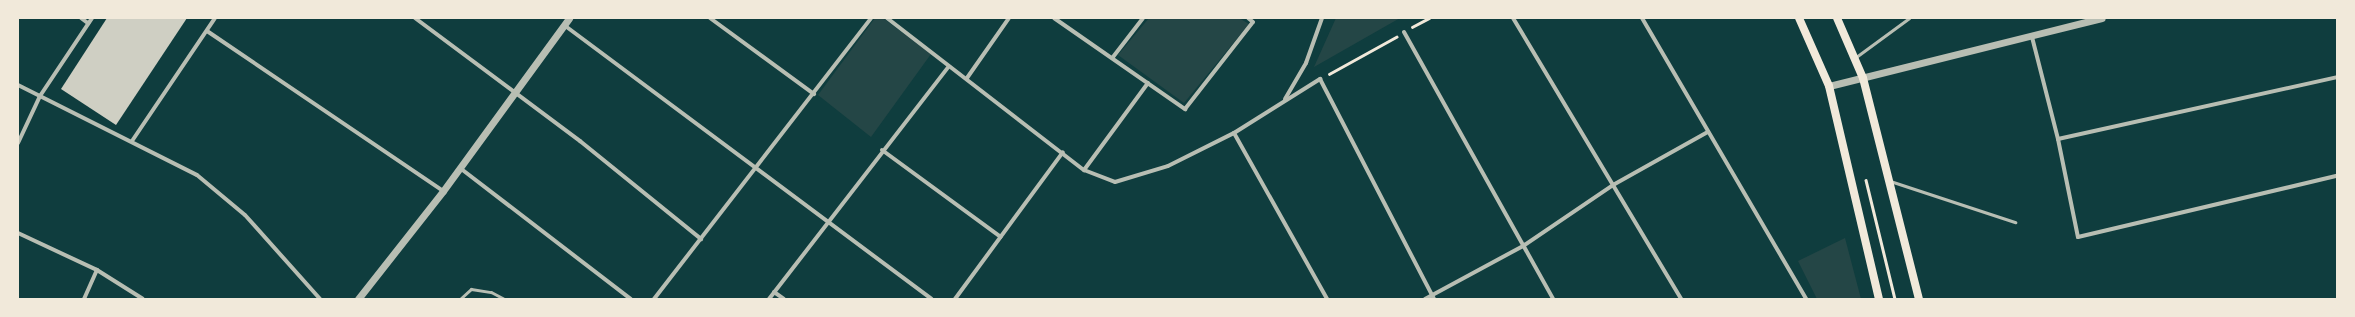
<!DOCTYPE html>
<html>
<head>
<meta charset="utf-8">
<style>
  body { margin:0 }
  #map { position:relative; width:2355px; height:317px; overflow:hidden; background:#0f3d3e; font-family:Helvetica,sans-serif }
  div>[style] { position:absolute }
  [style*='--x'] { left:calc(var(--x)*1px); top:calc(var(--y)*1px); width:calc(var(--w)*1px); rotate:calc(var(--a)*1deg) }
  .green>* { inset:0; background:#244646 }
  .building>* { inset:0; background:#cfcfc3 }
  .path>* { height:2.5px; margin:-1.25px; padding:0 1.25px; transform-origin:1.25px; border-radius:1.25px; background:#f1e9da }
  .service>* { height:3px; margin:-1.5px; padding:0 1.5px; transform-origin:1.5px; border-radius:1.5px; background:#b8beb3 }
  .minor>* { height:4px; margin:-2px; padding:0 2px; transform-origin:2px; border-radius:2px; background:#b8beb3 }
  .tertiary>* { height:7px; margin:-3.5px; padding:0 3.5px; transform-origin:3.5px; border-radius:3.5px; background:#b8beb3 }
  .secondary>* { height:8px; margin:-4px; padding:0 4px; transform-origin:4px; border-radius:4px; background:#f1e9da }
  span { translate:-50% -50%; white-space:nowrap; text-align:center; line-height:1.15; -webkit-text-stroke:3.5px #f1e9da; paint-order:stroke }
  .frame { position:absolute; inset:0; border:19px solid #f1e9da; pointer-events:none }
</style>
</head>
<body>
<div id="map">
  <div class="green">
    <i style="clip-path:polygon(875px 18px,883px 18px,931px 54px,871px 137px,818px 95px)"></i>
    <i style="clip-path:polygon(1149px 18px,1239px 18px,1249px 24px,1184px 103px,1118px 55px)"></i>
    <i style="clip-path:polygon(1336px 18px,1400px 18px,1314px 67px)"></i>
    <i style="clip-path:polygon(1845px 238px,1861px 299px,1817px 299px,1798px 261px)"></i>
  </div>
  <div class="building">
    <i style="clip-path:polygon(107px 18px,187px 18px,116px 125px,61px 89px)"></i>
  </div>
  <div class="path">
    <i style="--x:1412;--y:27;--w:19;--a:-28"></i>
    <i style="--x:1329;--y:74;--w:77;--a:-28.9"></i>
    <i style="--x:1866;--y:180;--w:122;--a:76.3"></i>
  </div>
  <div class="service">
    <i style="--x:1856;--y:57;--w:66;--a:-36.3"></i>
    <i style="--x:1890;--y:181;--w:132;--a:18.2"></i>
    <i style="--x:460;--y:299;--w:15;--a:-42"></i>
    <i style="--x:471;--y:289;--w:20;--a:9"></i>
    <i style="--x:491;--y:292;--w:15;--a:28"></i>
  </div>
  <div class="minor">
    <i style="--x:81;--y:18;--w:9;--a:36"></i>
    <i style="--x:415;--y:18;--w:206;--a:36.7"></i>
    <i style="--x:580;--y:141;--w:156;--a:39"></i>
    <i style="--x:710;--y:18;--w:129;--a:36.2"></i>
    <i style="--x:887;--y:18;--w:249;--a:37.7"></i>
    <i style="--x:1084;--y:170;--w:33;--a:21"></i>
    <i style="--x:1115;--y:182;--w:55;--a:-16.8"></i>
    <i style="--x:1168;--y:166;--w:74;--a:-26.6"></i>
    <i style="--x:1234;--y:133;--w:102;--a:-32.1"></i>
    <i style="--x:1320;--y:79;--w:248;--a:62.6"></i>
    <i style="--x:1054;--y:18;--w:160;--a:34.8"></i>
    <i style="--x:1185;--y:109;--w:110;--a:-52"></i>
    <i style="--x:1253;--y:22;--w:6;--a:-141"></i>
    <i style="--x:1513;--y:18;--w:327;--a:59.1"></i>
    <i style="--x:1642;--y:18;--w:325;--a:59.7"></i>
    <i style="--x:564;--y:25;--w:458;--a:36.7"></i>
    <i style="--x:207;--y:31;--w:285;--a:34.1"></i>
    <i style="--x:1404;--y:32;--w:306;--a:60.8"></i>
    <i style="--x:2032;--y:37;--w:105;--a:75.7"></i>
    <i style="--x:2058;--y:139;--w:100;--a:78.5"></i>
    <i style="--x:2078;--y:237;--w:266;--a:-13.3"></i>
    <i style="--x:1113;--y:57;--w:49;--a:-52.4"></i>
    <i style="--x:967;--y:78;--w:73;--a:-55"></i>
    <i style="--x:18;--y:85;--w:200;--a:26.7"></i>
    <i style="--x:197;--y:175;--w:62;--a:39.8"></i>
    <i style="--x:245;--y:215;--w:113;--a:48.2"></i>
    <i style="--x:1285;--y:99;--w:42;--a:-59.7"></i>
    <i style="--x:1306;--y:63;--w:48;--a:-70.4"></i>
    <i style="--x:1234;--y:133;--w:190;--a:60.7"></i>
    <i style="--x:2058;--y:139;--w:286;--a:-12.5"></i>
    <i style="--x:132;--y:141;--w:148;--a:-56"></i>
    <i style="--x:18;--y:143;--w:52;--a:-64.9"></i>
    <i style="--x:40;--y:96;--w:94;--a:-56.3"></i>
    <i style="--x:882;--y:150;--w:147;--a:36.2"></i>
    <i style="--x:460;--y:168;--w:215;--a:37.5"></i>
    <i style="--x:1084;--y:170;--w:108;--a:-53.7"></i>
    <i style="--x:18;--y:233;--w:87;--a:25.1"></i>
    <i style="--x:97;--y:270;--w:54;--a:32.2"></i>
    <i style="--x:774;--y:292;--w:12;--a:35"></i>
    <i style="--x:84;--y:299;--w:32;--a:-66"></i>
    <i style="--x:654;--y:299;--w:355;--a:-52.3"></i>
    <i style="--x:769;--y:299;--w:294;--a:-52.3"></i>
    <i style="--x:955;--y:299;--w:182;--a:-53.7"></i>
    <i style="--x:1425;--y:299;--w:111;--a:-28.4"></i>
    <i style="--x:1523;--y:246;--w:109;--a:-34.1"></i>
    <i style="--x:1613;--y:185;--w:109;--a:-29.2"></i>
  </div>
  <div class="tertiary">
    <i style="--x:1829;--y:86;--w:281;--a:-14"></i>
    <i style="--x:358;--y:299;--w:137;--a:-51.8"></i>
    <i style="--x:443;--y:191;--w:214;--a:-53.9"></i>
  </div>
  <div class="secondary">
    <i style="--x:1799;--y:18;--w:74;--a:66.2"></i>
    <i style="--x:1829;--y:86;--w:219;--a:76.8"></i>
    <i style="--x:1837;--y:18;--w:65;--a:66.6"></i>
    <i style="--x:1863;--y:78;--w:228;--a:75.8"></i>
  </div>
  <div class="frame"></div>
</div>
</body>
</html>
